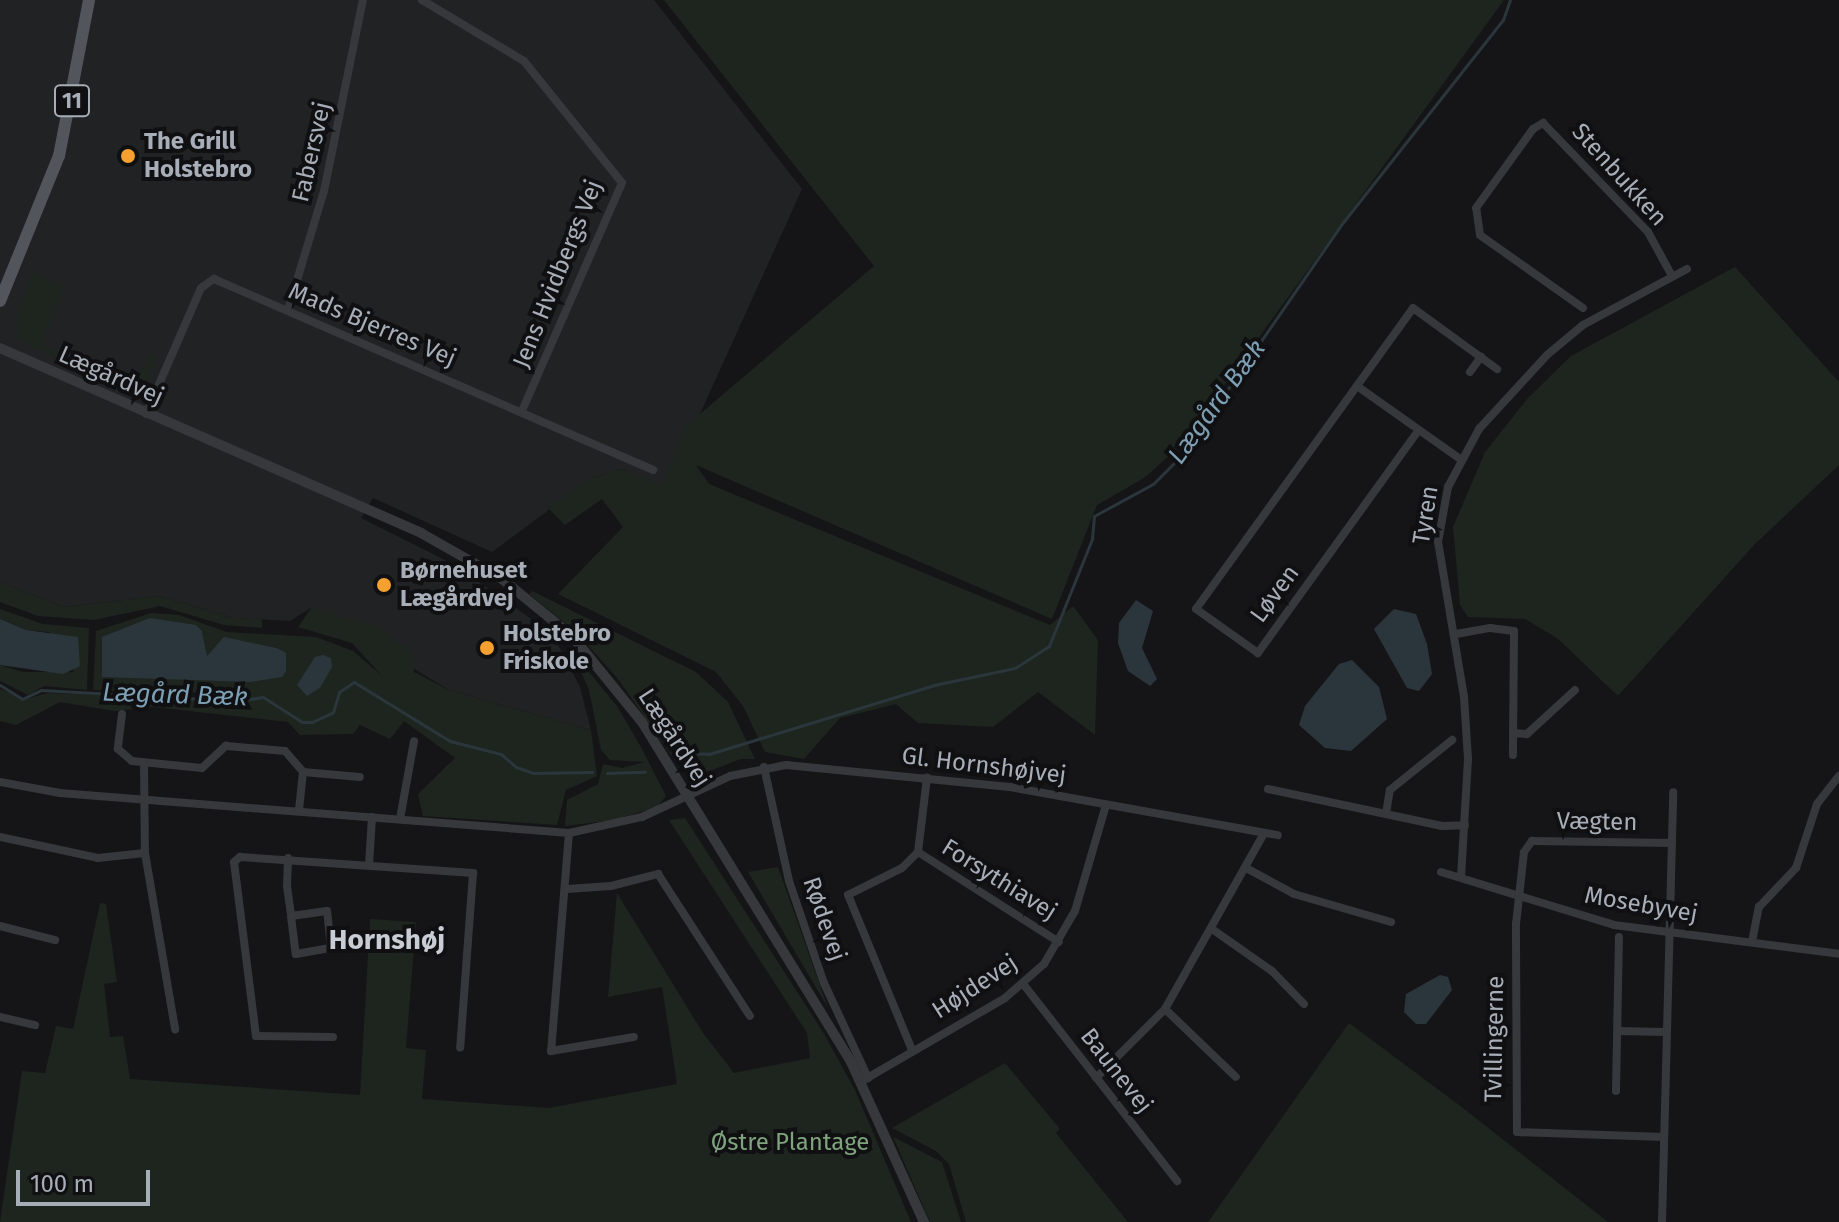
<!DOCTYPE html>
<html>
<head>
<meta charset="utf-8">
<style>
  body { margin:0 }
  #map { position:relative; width:1839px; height:1222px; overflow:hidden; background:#151517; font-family:"Fira Sans",sans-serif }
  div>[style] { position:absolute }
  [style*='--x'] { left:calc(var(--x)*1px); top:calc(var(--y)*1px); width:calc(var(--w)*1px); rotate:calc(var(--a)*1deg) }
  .built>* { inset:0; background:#212224 }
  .green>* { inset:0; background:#1d251e }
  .water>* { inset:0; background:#2b363c }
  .stream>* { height:3px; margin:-1.5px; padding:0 1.5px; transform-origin:1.5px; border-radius:1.5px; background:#2b363c }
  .minor>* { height:8px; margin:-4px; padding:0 4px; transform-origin:4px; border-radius:4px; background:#36383c }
  .tertiary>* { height:10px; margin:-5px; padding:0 5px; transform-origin:5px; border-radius:5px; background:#36383c }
  .primary>* { height:12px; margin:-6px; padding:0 6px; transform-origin:6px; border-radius:6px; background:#52555b }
  .dots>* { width:22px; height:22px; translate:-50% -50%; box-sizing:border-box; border:4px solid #101012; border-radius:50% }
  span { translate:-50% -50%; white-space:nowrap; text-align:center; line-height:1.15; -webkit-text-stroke:8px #101012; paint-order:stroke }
  .shield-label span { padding:2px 6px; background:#101012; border:2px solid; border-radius:6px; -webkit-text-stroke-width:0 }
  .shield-label { font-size:22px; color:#a7aeb8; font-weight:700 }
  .poi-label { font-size:24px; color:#a7aeb8; font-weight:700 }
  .left { translate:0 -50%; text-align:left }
  .street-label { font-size:24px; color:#a7aeb8 }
  .park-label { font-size:24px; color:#7fa37d }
  .water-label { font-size:26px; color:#7d9fb4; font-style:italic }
  .quarter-label { font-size:28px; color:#c8ccd4; font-weight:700 }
  .scale { position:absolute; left:16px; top:1170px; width:134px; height:36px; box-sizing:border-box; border:4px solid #a7aeb8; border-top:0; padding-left:10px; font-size:24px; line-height:28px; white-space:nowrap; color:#a7aeb8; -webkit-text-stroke:6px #101012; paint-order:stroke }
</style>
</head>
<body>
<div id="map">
  <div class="built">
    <i style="clip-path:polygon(0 0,654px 0,802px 189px,695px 425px,662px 486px,622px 469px,592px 478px,492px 552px,373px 498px,361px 518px,453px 564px,533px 620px,557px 643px,580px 687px,591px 730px,449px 690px,312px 607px,290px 621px,234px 618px,159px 596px,63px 607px,0 582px)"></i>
  </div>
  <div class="green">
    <i style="clip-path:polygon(664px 0,1504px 0,1180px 446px,1144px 478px,1097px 505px,1052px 619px,696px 465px,709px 484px,1050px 625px,1073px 606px,1098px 640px,1095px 735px,1038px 692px,993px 727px,918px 723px,896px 704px,840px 718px,804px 759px,765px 752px,743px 706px,716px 672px,558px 594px,623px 527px,602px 499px,565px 525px,548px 508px,592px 478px,622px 469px,662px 485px,687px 425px,874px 266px)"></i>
    <i style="clip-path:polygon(1735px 267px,1839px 382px,1839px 465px,1754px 545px,1618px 696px,1557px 638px,1525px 619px,1468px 617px,1460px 605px,1453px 527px,1485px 452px,1528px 398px,1571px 356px)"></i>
    <i style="clip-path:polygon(33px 272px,65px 286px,41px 345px,106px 374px,112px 365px,140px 376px,151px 354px,158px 357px,147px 381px,130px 390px,18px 338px,16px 320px)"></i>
    <i style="clip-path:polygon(0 582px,63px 607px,159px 596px,234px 618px,262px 619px,262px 628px,224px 625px,160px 606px,94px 620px,38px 616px,0 602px)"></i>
    <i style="clip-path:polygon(532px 591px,696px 672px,728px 702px,755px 759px,741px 759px,696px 776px,683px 772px,618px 679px,575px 631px,529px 594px)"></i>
    <i style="clip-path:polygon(evenodd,312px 607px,379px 627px,412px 653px,414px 672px,449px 690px,591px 730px,597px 776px,566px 790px,557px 825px,423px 816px,418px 794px,455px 758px,404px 721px,390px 739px,360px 725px,353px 734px,300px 735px,288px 722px,154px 707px,114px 711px,60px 702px,16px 725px,0 721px,0 689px,27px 699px,47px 693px,235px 700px,213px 693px,93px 690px,96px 631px,151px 613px,179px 615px,227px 632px,316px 637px,353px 651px,382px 676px,352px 643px,298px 627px,312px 607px,202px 631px,207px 656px,225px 638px,277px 648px,102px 677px,202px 631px)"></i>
    <i style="clip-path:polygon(0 609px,43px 624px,89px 628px,87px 690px,44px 686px,28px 695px,0 681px,0 665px,23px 672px,74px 672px,49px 632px,26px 630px,0 619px)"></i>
    <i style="clip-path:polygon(573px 653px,617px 706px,642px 749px,666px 796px,657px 807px,614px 820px,565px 826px,567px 800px,598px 784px,603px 764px,622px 768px,645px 762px,610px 760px,601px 750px,589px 690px)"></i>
    <i style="clip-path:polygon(685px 818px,823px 1032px,855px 1090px,911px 1222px,0 1222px,22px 1071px,45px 1073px,56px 1026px,73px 1029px,100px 903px,106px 904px,117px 982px,104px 984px,110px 1037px,123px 1036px,130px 1079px,360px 1095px,370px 919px,416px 922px,406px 1048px,426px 1050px,422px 1099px,549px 1108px,677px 1084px,662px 987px,608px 997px,617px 893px,703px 1033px,734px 1073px,810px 1058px,807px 1033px,669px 820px)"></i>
    <i style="clip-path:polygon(778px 867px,828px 1008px,748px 872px)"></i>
    <i style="clip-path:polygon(1349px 1023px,1459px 1105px,1608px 1222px,1208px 1222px)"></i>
    <i style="clip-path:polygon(1005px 1063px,1060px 1129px,1056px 1133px,1128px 1222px,966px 1222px,949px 1164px,936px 1151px,892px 1128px)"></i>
    <i style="clip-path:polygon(893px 1137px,942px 1162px,961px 1222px,930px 1222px)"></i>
  </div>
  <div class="water">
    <i style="clip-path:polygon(1136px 600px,1153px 611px,1142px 648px,1157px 679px,1150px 686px,1128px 671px,1118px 643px,1119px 623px)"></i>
    <i style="clip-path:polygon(1394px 609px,1416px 614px,1427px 644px,1432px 674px,1419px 691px,1407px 688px,1374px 629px)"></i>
    <i style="clip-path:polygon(150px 618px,196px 625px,202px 631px,207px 656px,224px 637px,277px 648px,286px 653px,286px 671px,282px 677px,250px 682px,102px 677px,102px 637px)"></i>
    <i style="clip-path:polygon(0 619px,26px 630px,78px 637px,80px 666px,63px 674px,0 665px)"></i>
    <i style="clip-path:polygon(323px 655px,331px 658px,332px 667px,320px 688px,307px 696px,297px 685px,315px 657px)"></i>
    <i style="clip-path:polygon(1352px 660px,1379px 687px,1387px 719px,1351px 751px,1325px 748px,1299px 725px,1305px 706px,1339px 664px)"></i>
    <i style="clip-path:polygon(1440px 975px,1448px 977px,1452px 990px,1426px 1024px,1416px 1024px,1404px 1012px,1406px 994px)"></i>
  </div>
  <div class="stream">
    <i style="--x:0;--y:685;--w:26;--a:32"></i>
    <i style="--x:22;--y:699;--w:21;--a:-25"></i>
    <i style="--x:41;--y:690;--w:194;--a:3.2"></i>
    <i style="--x:235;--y:701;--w:28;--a:-8"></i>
    <i style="--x:263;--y:697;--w:46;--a:32.7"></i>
    <i style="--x:302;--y:722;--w:10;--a:0"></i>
    <i style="--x:312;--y:722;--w:23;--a:-25"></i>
    <i style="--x:333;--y:712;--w:21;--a:-73"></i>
    <i style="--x:339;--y:692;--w:18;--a:-34"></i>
    <i style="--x:354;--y:682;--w:113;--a:31.6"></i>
    <i style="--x:450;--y:741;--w:53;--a:14.3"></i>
    <i style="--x:501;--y:754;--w:20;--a:41"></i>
    <i style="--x:516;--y:767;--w:18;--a:19"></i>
    <i style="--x:533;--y:773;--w:59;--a:-1"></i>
    <i style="--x:686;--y:753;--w:23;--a:2"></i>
    <i style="--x:709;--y:754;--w:235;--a:-17"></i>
    <i style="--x:934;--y:685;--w:83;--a:-11.9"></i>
    <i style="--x:1015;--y:668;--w:40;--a:-32.9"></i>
    <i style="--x:1049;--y:646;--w:115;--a:-68.1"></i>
    <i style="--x:1092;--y:539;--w:23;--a:-85"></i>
    <i style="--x:1094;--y:516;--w:67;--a:-28.5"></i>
    <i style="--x:1153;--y:484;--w:42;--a:-45"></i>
    <i style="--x:1183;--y:454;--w:283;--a:-55.4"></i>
    <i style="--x:1344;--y:221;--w:256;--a:-51.7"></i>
    <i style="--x:1503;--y:20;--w:21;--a:-71"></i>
    <i style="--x:607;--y:773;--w:38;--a:-2"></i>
  </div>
  <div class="minor">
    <i style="--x:422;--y:0;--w:119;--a:30.9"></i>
    <i style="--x:524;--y:61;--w:156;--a:51.2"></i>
    <i style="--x:622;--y:183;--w:249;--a:113.7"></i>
    <i style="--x:1583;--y:308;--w:126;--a:-144.7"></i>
    <i style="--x:1480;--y:235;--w:27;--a:-98"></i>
    <i style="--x:1476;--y:208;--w:97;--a:-54.2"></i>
    <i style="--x:1533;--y:129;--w:12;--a:-31"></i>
    <i style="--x:1543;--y:123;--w:151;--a:46.1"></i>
    <i style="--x:1648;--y:232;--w:50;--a:61.4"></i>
    <i style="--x:288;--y:310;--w:124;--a:-73.2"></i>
    <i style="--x:324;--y:191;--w:195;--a:-78.5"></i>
    <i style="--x:1470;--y:372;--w:19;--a:-54"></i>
    <i style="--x:1357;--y:386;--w:126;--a:35.3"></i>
    <i style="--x:146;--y:414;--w:137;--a:-66.4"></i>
    <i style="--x:201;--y:288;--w:16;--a:-35"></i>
    <i style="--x:214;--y:279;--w:479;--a:23.5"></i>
    <i style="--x:1418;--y:431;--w:274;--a:125.8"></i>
    <i style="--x:1258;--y:653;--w:76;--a:-144.6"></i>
    <i style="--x:1196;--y:609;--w:371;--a:-54.2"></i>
    <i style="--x:1413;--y:308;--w:104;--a:36"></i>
    <i style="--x:1456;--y:634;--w:35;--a:-10"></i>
    <i style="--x:1490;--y:628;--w:24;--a:7"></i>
    <i style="--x:1514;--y:631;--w:124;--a:90.5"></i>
    <i style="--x:122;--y:714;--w:35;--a:97"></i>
    <i style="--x:118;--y:749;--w:18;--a:41"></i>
    <i style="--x:132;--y:761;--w:70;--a:5.7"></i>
    <i style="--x:202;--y:768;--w:33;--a:-43"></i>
    <i style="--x:226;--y:746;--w:59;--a:4.8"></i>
    <i style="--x:285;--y:751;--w:28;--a:49"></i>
    <i style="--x:303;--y:772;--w:57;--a:5"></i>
    <i style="--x:1513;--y:733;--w:14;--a:4"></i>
    <i style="--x:1527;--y:734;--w:65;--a:-42.5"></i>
    <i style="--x:144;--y:763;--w:90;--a:89.4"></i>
    <i style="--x:145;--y:853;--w:179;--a:80.3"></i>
    <i style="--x:764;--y:767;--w:117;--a:77.6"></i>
    <i style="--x:789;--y:881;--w:108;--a:71.1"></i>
    <i style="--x:824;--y:983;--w:105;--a:65.1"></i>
    <i style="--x:0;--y:782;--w:61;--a:10.4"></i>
    <i style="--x:60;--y:793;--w:511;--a:4.49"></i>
    <i style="--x:569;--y:833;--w:75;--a:-12.4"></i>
    <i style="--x:642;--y:817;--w:97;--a:-25"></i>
    <i style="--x:730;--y:776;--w:57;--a:-11.1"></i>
    <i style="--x:786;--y:765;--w:225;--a:5.6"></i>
    <i style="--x:1010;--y:787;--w:272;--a:10.2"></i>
    <i style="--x:1268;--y:789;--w:178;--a:12"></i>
    <i style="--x:1442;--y:826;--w:23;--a:-2"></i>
    <i style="--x:299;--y:810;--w:38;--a:-84"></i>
    <i style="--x:1386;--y:814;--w:24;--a:-81"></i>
    <i style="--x:1390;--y:790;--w:80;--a:-38.9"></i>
    <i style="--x:400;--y:819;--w:79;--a:-79.8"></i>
    <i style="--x:569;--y:833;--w:219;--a:94.7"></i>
    <i style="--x:551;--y:1051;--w:84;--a:-9.6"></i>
    <i style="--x:0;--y:837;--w:100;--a:12.1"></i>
    <i style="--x:98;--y:858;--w:47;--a:-6.1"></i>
    <i style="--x:918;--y:852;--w:167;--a:32.6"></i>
    <i style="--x:288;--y:858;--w:28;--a:92"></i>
    <i style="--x:287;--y:886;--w:30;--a:82"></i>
    <i style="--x:291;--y:916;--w:38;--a:83"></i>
    <i style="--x:296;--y:954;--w:36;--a:-10"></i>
    <i style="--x:331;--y:948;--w:37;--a:-96"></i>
    <i style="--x:327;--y:911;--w:36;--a:172"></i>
    <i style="--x:369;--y:865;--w:48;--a:-86.4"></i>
    <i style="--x:1248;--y:869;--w:52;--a:28.5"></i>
    <i style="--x:1294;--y:894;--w:101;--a:16.1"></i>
    <i style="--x:1441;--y:872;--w:181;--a:17"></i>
    <i style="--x:1614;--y:925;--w:227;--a:7.3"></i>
    <i style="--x:1461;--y:877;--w:118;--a:-86.6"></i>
    <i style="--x:1468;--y:759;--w:62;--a:-93.7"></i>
    <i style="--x:1464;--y:697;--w:157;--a:-99.5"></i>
    <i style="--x:1438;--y:542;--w:56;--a:-79.7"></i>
    <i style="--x:1448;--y:487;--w:66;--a:-61.9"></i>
    <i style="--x:1479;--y:429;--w:100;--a:-47.4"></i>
    <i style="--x:1547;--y:355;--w:47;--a:-39.8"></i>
    <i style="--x:1583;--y:325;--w:118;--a:-28.3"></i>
    <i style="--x:567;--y:889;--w:44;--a:-3.9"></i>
    <i style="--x:611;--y:886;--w:49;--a:-14.3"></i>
    <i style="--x:658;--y:874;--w:169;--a:57.1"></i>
    <i style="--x:0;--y:926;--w:57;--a:14.3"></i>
    <i style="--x:1212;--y:929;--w:73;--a:35"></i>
    <i style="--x:1272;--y:971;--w:46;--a:45.9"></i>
    <i style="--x:1752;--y:942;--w:36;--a:-79"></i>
    <i style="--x:1759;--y:907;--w:54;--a:-46.5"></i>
    <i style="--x:1796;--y:868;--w:67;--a:-71.8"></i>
    <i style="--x:1817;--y:804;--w:36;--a:-52"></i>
    <i style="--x:1024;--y:985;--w:249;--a:52"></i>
    <i style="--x:1165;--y:1009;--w:98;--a:43.8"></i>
    <i style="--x:0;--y:1017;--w:36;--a:13"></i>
    <i style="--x:1618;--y:1031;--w:47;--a:1.2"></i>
    <i style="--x:333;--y:1037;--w:77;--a:-179.3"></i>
    <i style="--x:256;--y:1036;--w:175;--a:-97.2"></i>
    <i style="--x:234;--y:862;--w:8;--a:-40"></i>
    <i style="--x:240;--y:857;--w:234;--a:3.9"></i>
    <i style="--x:473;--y:873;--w:175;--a:94.2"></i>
    <i style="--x:912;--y:1050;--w:168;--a:-112.4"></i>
    <i style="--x:848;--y:895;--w:60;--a:-26.6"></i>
    <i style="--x:902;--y:868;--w:23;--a:-45"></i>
    <i style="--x:918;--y:852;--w:75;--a:-83.1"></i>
    <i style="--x:1096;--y:1078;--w:98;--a:-45"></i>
    <i style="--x:1165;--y:1009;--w:202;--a:-60.6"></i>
    <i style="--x:862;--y:1081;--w:165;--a:-30.1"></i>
    <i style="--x:1005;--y:998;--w:52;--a:-41.1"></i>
    <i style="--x:1044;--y:964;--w:61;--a:-59.7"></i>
    <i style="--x:1075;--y:911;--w:110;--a:-73.7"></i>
    <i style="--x:1616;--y:1091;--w:154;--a:-88.9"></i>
    <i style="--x:1664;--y:1137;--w:147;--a:-178.1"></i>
    <i style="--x:1517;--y:1132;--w:208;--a:-90.3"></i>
    <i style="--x:1516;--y:924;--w:72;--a:-83.7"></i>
    <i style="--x:1524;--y:852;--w:14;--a:-54"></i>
    <i style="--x:1532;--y:841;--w:140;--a:0.8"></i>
    <i style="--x:1662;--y:1222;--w:430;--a:-88.5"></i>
  </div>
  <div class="tertiary">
    <i style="--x:0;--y:348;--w:460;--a:23.7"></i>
    <i style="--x:421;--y:533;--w:93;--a:29.6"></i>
    <i style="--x:502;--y:579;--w:90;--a:39.2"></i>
    <i style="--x:572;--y:636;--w:111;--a:50.9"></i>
    <i style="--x:642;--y:722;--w:399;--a:58.4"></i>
    <i style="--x:851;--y:1062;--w:176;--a:65.5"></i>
  </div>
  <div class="primary">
    <i style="--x:0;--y:301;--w:157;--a:-67.9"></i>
    <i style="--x:59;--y:156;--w:159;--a:-79.1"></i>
  </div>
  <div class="dots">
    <i style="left:128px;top:156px;background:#f6a12f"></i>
    <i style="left:384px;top:585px;background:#f6a12f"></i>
    <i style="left:487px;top:648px;background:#f6a12f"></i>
  </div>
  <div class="shield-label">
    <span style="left:72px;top:101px">11</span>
  </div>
  <div class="poi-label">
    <span class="left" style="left:144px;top:156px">The Grill<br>Holstebro</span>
    <span class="left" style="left:400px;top:585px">Børnehuset<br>Lægårdvej</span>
    <span class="left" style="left:503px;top:648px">Holstebro<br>Friskole</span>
  </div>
  <div class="street-label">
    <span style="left:312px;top:152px;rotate:-77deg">Fabersvej</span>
    <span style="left:1619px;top:175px;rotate:48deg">Stenbukken</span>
    <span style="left:558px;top:274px;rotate:-68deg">Jens Hvidbergs Vej</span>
    <span style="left:372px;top:325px;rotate:23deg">Mads Bjerres Vej</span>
    <span style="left:111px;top:376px;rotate:24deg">Lægårdvej</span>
    <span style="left:1426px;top:515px;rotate:-81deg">Tyren</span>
    <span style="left:1275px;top:594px;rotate:-54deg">Løven</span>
    <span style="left:674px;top:738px;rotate:57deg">Lægårdvej</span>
    <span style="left:984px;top:766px;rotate:7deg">Gl. Hornshøjvej</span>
    <span style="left:1597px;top:822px;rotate:1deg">Vægten</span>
    <span style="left:999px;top:880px;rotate:32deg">Forsythiavej</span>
    <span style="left:1641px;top:905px;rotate:10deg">Mosebyvej</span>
    <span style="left:824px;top:919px;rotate:71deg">Rødevej</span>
    <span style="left:975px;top:987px;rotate:-33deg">Højdevej</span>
    <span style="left:1495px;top:1039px;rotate:-89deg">Tvillingerne</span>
    <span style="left:1116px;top:1071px;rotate:52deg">Baunevej</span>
  </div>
  <div class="park-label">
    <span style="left:790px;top:1143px">Østre Plantage</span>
  </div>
  <div class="water-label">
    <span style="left:1217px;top:402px;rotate:-54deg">Lægård Bæk</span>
    <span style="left:175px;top:695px;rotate:2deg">Lægård Bæk</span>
  </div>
  <div class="quarter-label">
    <span style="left:387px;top:940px">Hornshøj</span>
  </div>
  <div class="scale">100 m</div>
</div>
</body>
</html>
